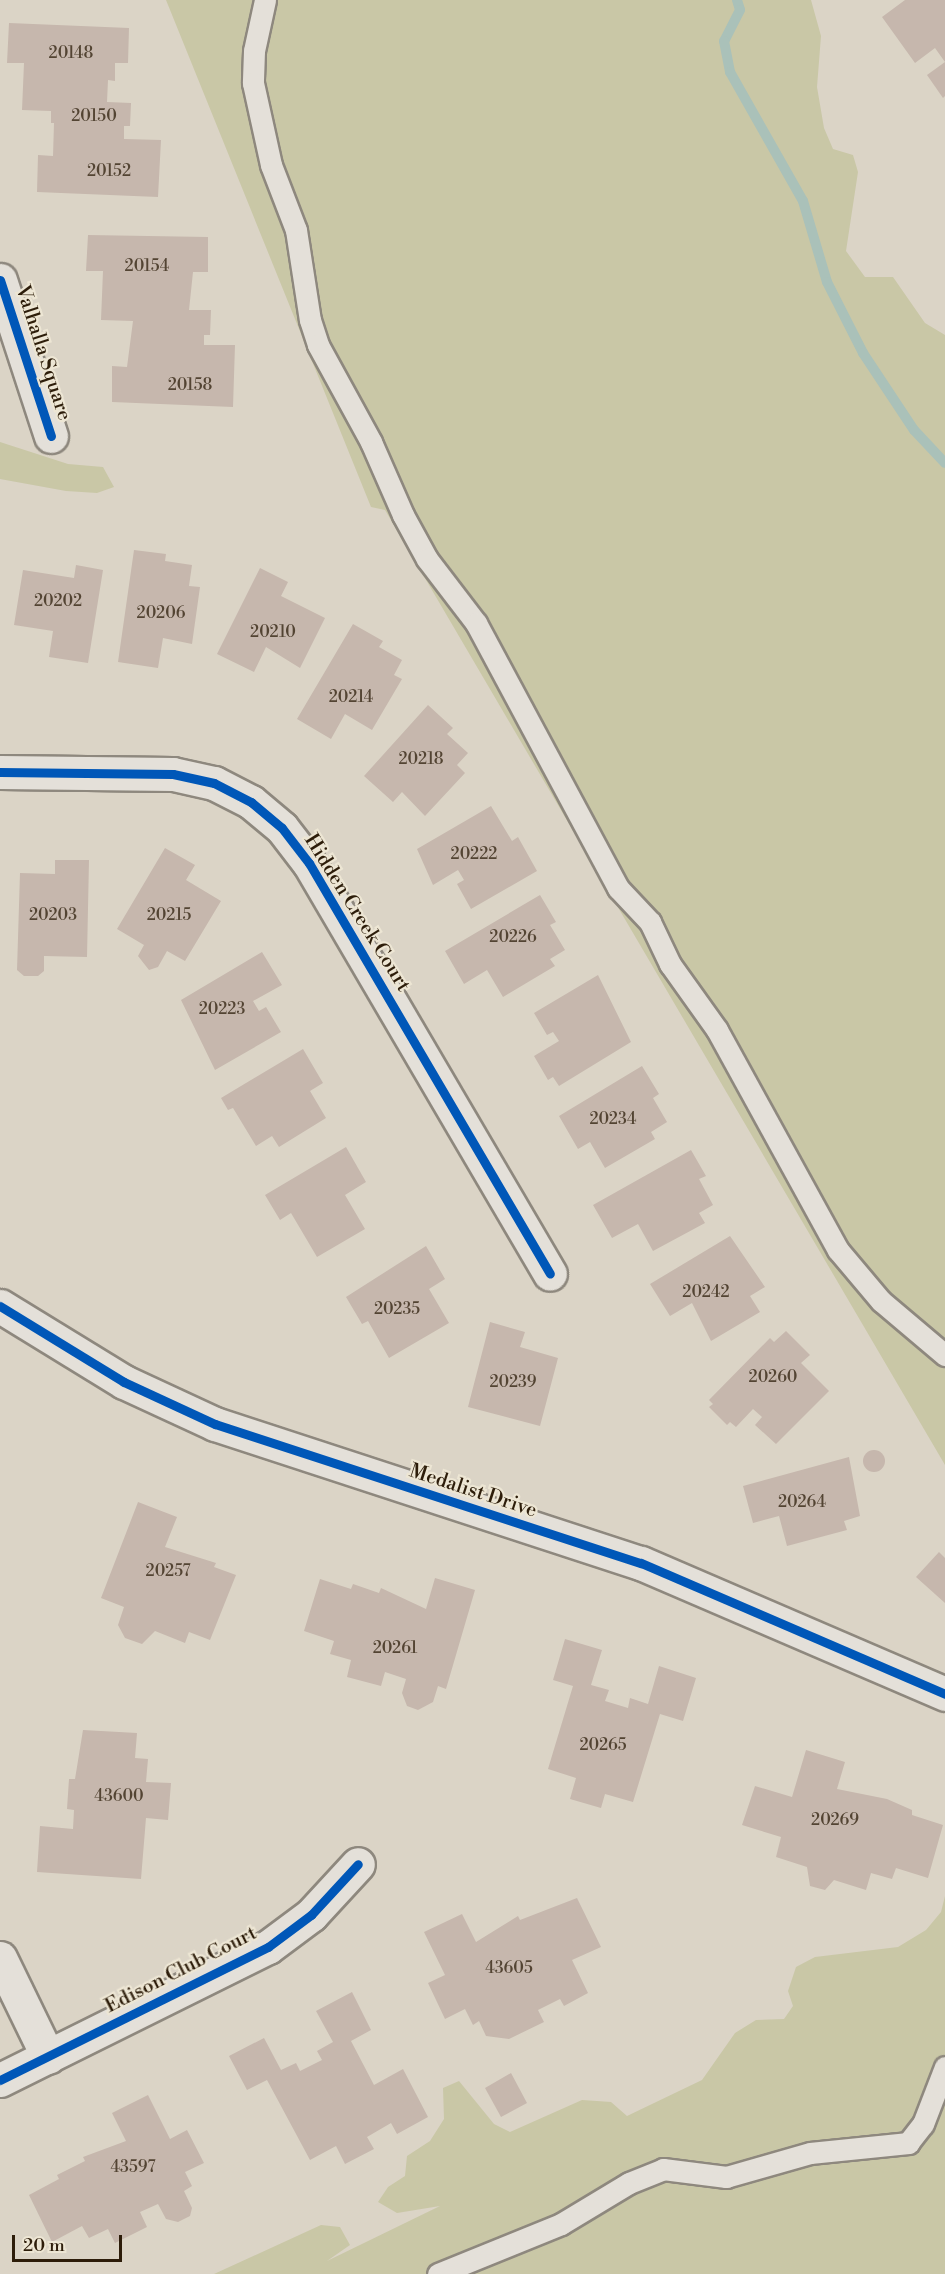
<!DOCTYPE html>
<html>
<head>
<meta charset="utf-8">
<style>
  body { margin:0 }
  #map { position:relative; width:945px; height:2274px; overflow:hidden; background:#dbd4c6; font-family:"Libre Bodoni",serif }
  div>[style] { position:absolute }
  [style*='--x'] { left:calc(var(--x)*1px); top:calc(var(--y)*1px); width:calc(var(--w)*1px); rotate:calc(var(--a)*1deg) }
  .green>* { inset:0; background:#c9c7a6 }
  .stream>* { height:10px; margin:-5px; padding:0 5px; transform-origin:5px; border-radius:5px; background:#aac1b9 }
  .building>* { inset:0; background:#c6b7ad }
  .round { border-radius:50% }
  .roads { filter:drop-shadow(2px 0 #8e887e) drop-shadow(-2px 0 #8e887e) drop-shadow(0 2px #8e887e) drop-shadow(0 -2px #8e887e) }
  .service>* { height:21px; margin:-10.5px; padding:0 10.5px; transform-origin:10.5px; border-radius:10.5px; background:#e4e0d9 }
  .minor>* { height:33px; margin:-16.5px; padding:0 16.5px; transform-origin:16.5px; border-radius:16.5px; background:#e4e0d9 }
  .cycleway>* { height:9px; margin:-4.5px; padding:0 4.5px; transform-origin:4.5px; border-radius:4.5px; background:#0057b8 }
  span { translate:-50% -50%; white-space:nowrap; text-align:center; line-height:1.15; -webkit-text-stroke:4.5px #ede6d4; paint-order:stroke }
  .number-label { font-size:16px; color:#534433 }
  .number-label span { -webkit-text-stroke-width:0 }
  .street-label { font-size:20px; color:#2d1d0a }
  .scale { position:absolute; left:12px; top:2235px; width:110px; height:27px; box-sizing:border-box; border:3px solid #2d1d0a; border-top:0; padding-left:8px; font-size:18px; line-height:21px; white-space:nowrap; color:#2d1d0a; -webkit-text-stroke:4px #ede6d4; paint-order:stroke }
</style>
</head>
<body>
<div id="map">
  <div class="green">
    <i style="clip-path:polygon(166px 0,811px 0,821px 36px,817px 87px,824px 128px,833px 149px,853px 155px,858px 172px,846px 251px,865px 277px,893px 277px,925px 323px,945px 335px,945px 1465px,385px 510px,371px 507px)"></i>
    <i style="clip-path:polygon(0 442px,68px 464px,103px 467px,114px 487px,97px 493px,66px 491px,0 479px)"></i>
    <i style="clip-path:polygon(945px 1896px,945px 2274px,214px 2274px,321px 2225px,340px 2227px,350px 2245px,327px 2261px,440px 2206px,397px 2213px,378px 2202px,388px 2187px,405px 2176px,407px 2156px,430px 2141px,444px 2119px,443px 2088px,459px 2081px,494px 2124px,510px 2132px,582px 2100px,611px 2102px,627px 2116px,702px 2080px,735px 2033px,756px 2020px,784px 2019px,793px 2006px,788px 1991px,796px 1967px,815px 1957px,898px 1947px,926px 1930px,941px 1912px)"></i>
  </div>
  <div class="stream">
    <i style="--x:737;--y:0;--w:10;--a:73"></i>
    <i style="--x:740;--y:10;--w:35;--a:117"></i>
    <i style="--x:724;--y:41;--w:32;--a:79"></i>
    <i style="--x:730;--y:72;--w:148;--a:60.5"></i>
    <i style="--x:803;--y:201;--w:84;--a:73.5"></i>
    <i style="--x:827;--y:282;--w:80;--a:63.1"></i>
    <i style="--x:863;--y:353;--w:92;--a:56.5"></i>
    <i style="--x:914;--y:430;--w:45;--a:46.8"></i>
  </div>
  <div class="building">
    <i style="clip-path:polygon(905px 0,945px 0,945px 62px,935px 48px,915px 63px,882px 17px)"></i>
    <i style="clip-path:polygon(9px 23px,129px 28px,128px 63px,115px 63px,115px 81px,108px 80px,107px 102px,131px 103px,130px 126px,124px 126px,124px 139px,161px 140px,158px 197px,37px 192px,38px 155px,53px 156px,54px 123px,51px 123px,51px 111px,22px 110px,24px 63px,7px 63px)"></i>
    <i style="clip-path:polygon(945px 62px,945px 96px,943px 98px,927px 75px)"></i>
    <i style="clip-path:polygon(88px 235px,208px 237px,208px 272px,193px 272px,189px 310px,211px 310px,210px 335px,204px 335px,204px 345px,235px 345px,233px 407px,112px 402px,112px 366px,127px 367px,133px 321px,101px 320px,103px 271px,86px 271px)"></i>
    <i style="clip-path:polygon(134px 550px,166px 554px,165px 561px,192px 565px,189px 586px,200px 587px,192px 644px,163px 638px,158px 668px,118px 662px)"></i>
    <i style="clip-path:polygon(76px 565px,103px 570px,88px 663px,49px 657px,53px 631px,14px 625px,23px 570px,74px 578px)"></i>
    <i style="clip-path:polygon(260px 568px,288px 582px,281px 596px,325px 618px,300px 668px,266px 647px,254px 672px,217px 654px)"></i>
    <i style="clip-path:polygon(353px 624px,383px 641px,379px 647px,402px 660px,394px 675px,402px 679px,372px 730px,345px 714px,331px 739px,297px 719px)"></i>
    <i style="clip-path:polygon(428px 705px,453px 728px,447px 734px,468px 753px,457px 765px,465px 773px,425px 816px,402px 792px,393px 802px,364px 776px)"></i>
    <i style="clip-path:polygon(491px 806px,512px 841px,518px 837px,537px 871px,471px 909px,457px 884px,464px 880px,458px 870px,433px 885px,417px 849px)"></i>
    <i style="clip-path:polygon(165px 848px,195px 865px,186px 880px,221px 901px,185px 961px,167px 951px,158px 967px,149px 970px,138px 956px,144px 945px,117px 929px)"></i>
    <i style="clip-path:polygon(55px 860px,89px 860px,87px 957px,44px 956px,44px 971px,38px 976px,24px 976px,17px 970px,20px 873px,55px 874px)"></i>
    <i style="clip-path:polygon(540px 895px,556px 922px,550px 925px,565px 950px,550px 959px,555px 966px,503px 997px,487px 970px,464px 984px,445px 951px)"></i>
    <i style="clip-path:polygon(262px 952px,282px 985px,253px 1001px,259px 1011px,266px 1007px,281px 1032px,215px 1070px,181px 1000px)"></i>
    <i style="clip-path:polygon(598px 975px,631px 1042px,559px 1086px,553px 1077px,548px 1080px,534px 1056px,559px 1041px,553px 1032px,547px 1035px,534px 1013px)"></i>
    <i style="clip-path:polygon(303px 1049px,323px 1083px,310px 1091px,326px 1118px,279px 1147px,272px 1136px,256px 1146px,233px 1108px,228px 1110px,221px 1098px)"></i>
    <i style="clip-path:polygon(642px 1066px,659px 1094px,653px 1098px,667px 1122px,651px 1132px,655px 1139px,605px 1168px,590px 1142px,578px 1149px,559px 1116px)"></i>
    <i style="clip-path:polygon(346px 1147px,366px 1182px,345px 1195px,365px 1229px,317px 1257px,291px 1213px,280px 1220px,265px 1195px)"></i>
    <i style="clip-path:polygon(691px 1150px,706px 1176px,699px 1179px,713px 1205px,699px 1213px,705px 1223px,653px 1251px,638px 1224px,612px 1238px,593px 1205px)"></i>
    <i style="clip-path:polygon(730px 1236px,765px 1287px,750px 1296px,760px 1312px,711px 1341px,692px 1303px,670px 1316px,650px 1284px)"></i>
    <i style="clip-path:polygon(426px 1246px,445px 1279px,429px 1289px,449px 1323px,389px 1358px,368px 1321px,362px 1324px,346px 1297px)"></i>
    <i style="clip-path:polygon(490px 1322px,525px 1332px,520px 1347px,558px 1358px,540px 1426px,468px 1407px)"></i>
    <i style="clip-path:polygon(786px 1331px,810px 1355px,801px 1363px,829px 1391px,776px 1444px,755px 1425px,762px 1417px,753px 1409px,736px 1427px,730px 1422px,727px 1425px,709px 1407px,713px 1404px,709px 1400px,770px 1338px,774px 1342px)"></i>
    <i class="round" style="left:863px;top:1450px;width:22px;height:22px"></i>
    <i style="clip-path:polygon(849px 1457px,860px 1516px,844px 1521px,847px 1530px,787px 1546px,779px 1516px,753px 1523px,743px 1486px)"></i>
    <i style="clip-path:polygon(138px 1502px,177px 1517px,165px 1547px,216px 1563px,214px 1567px,236px 1575px,210px 1640px,189px 1632px,185px 1643px,155px 1631px,142px 1644px,125px 1638px,118px 1625px,124px 1607px,101px 1598px)"></i>
    <i style="clip-path:polygon(939px 1552px,945px 1558px,945px 1603px,916px 1577px)"></i>
    <i style="clip-path:polygon(435px 1578px,475px 1590px,446px 1689px,438px 1686px,433px 1702px,418px 1710px,407px 1706px,402px 1693px,406px 1679px,385px 1672px,381px 1686px,347px 1677px,351px 1660px,330px 1654px,334px 1641px,304px 1631px,320px 1579px,351px 1589px,353px 1584px,379px 1593px,381px 1588px,426px 1609px)"></i>
    <i style="clip-path:polygon(565px 1639px,602px 1650px,591px 1685px,609px 1690px,605px 1701px,628px 1708px,630px 1698px,648px 1704px,659px 1666px,696px 1678px,683px 1721px,660px 1714px,633px 1802px,605px 1794px,601px 1808px,570px 1799px,576px 1778px,548px 1769px,573px 1686px,553px 1680px)"></i>
    <i style="clip-path:polygon(83px 1730px,137px 1733px,135px 1758px,148px 1759px,146px 1782px,171px 1783px,168px 1820px,146px 1818px,141px 1879px,37px 1872px,40px 1826px,73px 1829px,74px 1810px,67px 1809px,69px 1779px,75px 1779px)"></i>
    <i style="clip-path:polygon(806px 1750px,845px 1762px,837px 1789px,887px 1799px,912px 1810px,912px 1815px,943px 1825px,928px 1878px,896px 1868px,892px 1879px,871px 1873px,866px 1890px,834px 1880px,825px 1890px,810px 1886px,807px 1867px,776px 1857px,781px 1837px,742px 1825px,755px 1786px,792px 1797px)"></i>
    <i style="clip-path:polygon(577px 1898px,601px 1947px,572px 1960px,588px 1993px,564px 2006px,560px 1999px,538px 2010px,544px 2022px,509px 2039px,486px 2036px,479px 2021px,473px 2025px,465px 2009px,445px 2019px,428px 1983px,445px 1975px,424px 1932px,462px 1914px,476px 1942px,518px 1916px,520px 1920px)"></i>
    <i style="clip-path:polygon(352px 1992px,371px 2030px,351px 2041px,374px 2085px,403px 2069px,428px 2117px,397px 2134px,391px 2123px,367px 2137px,374px 2149px,345px 2164px,336px 2146px,310px 2160px,267px 2080px,247px 2090px,229px 2056px,264px 2038px,281px 2070px,296px 2063px,300px 2071px,322px 2060px,317px 2051px,333px 2042px,316px 2011px)"></i>
    <i style="clip-path:polygon(511px 2073px,527px 2103px,501px 2117px,485px 2088px)"></i>
    <i style="clip-path:polygon(148px 2095px,170px 2139px,187px 2130px,204px 2163px,185px 2172px,192px 2186px,184px 2191px,192px 2208px,190px 2216px,178px 2222px,166px 2219px,158px 2204px,140px 2212px,147px 2227px,115px 2243px,108px 2229px,89px 2238px,82px 2226px,52px 2242px,29px 2195px,59px 2179px,57px 2175px,85px 2161px,83px 2157px,126px 2141px,112px 2113px)"></i>
  </div>
  <div class="roads">
    <div class="service">
      <i style="--x:265;--y:0;--w:52;--a:102.2"></i>
      <i style="--x:254;--y:51;--w:32;--a:92"></i>
      <i style="--x:253;--y:83;--w:84;--a:77.6"></i>
      <i style="--x:271;--y:165;--w:70;--a:69"></i>
      <i style="--x:296;--y:230;--w:91;--a:81.2"></i>
      <i style="--x:310;--y:320;--w:26;--a:72"></i>
      <i style="--x:318;--y:345;--w:111;--a:61.3"></i>
      <i style="--x:371;--y:442;--w:80;--a:66.3"></i>
      <i style="--x:403;--y:515;--w:50;--a:61.4"></i>
      <i style="--x:427;--y:559;--w:81;--a:52.6"></i>
      <i style="--x:476;--y:623;--w:301;--a:61.8"></i>
      <i style="--x:618;--y:888;--w:47;--a:46.7"></i>
      <i style="--x:650;--y:922;--w:47;--a:64.5"></i>
      <i style="--x:670;--y:964;--w:81;--a:54.5"></i>
      <i style="--x:717;--y:1030;--w:251;--a:61.2"></i>
      <i style="--x:838;--y:1250;--w:67;--a:49.9"></i>
      <i style="--x:881;--y:1301;--w:84;--a:40.2"></i>
      <i style="--x:438;--y:2274;--w:133;--a:-22.1"></i>
      <i style="--x:561;--y:2224;--w:79;--a:-31.1"></i>
      <i style="--x:629;--y:2183;--w:37;--a:-22"></i>
      <i style="--x:663;--y:2169;--w:64;--a:7.2"></i>
      <i style="--x:726;--y:2177;--w:87;--a:-15.9"></i>
      <i style="--x:810;--y:2153;--w:99;--a:-5.8"></i>
      <i style="--x:908;--y:2143;--w:24;--a:-52"></i>
      <i style="--x:923;--y:2124;--w:61;--a:-68.9"></i>
    </div>
    <div class="minor">
      <i style="--x:0;--y:280;--w:164;--a:71.9"></i>
      <i style="--x:0;--y:772;--w:173;--a:0.7"></i>
      <i style="--x:173;--y:774;--w:42;--a:12.4"></i>
      <i style="--x:214;--y:783;--w:42;--a:27.2"></i>
      <i style="--x:251;--y:802;--w:40;--a:40"></i>
      <i style="--x:282;--y:828;--w:44;--a:52.4"></i>
      <i style="--x:309;--y:863;--w:476;--a:59.6"></i>
      <i style="--x:0;--y:1306;--w:145;--a:31.5"></i>
      <i style="--x:124;--y:1382;--w:100;--a:24.8"></i>
      <i style="--x:215;--y:1424;--w:448;--a:18.1"></i>
      <i style="--x:641;--y:1563;--w:331;--a:23.3"></i>
      <i style="--x:0;--y:1958;--w:110;--a:64.1"></i>
      <i style="--x:0;--y:2080;--w:299;--a:-26.4"></i>
      <i style="--x:268;--y:1947;--w:54;--a:-36.7"></i>
      <i style="--x:311;--y:1915;--w:69;--a:-47.3"></i>
    </div>
  </div>
  <div class="cycleway">
    <i style="--x:0;--y:280;--w:164;--a:71.9"></i>
    <i style="--x:0;--y:772;--w:173;--a:0.7"></i>
    <i style="--x:173;--y:774;--w:42;--a:12.4"></i>
    <i style="--x:214;--y:783;--w:42;--a:27.2"></i>
    <i style="--x:251;--y:802;--w:40;--a:40"></i>
    <i style="--x:282;--y:828;--w:44;--a:52.4"></i>
    <i style="--x:309;--y:863;--w:476;--a:59.6"></i>
    <i style="--x:0;--y:1306;--w:145;--a:31.5"></i>
    <i style="--x:124;--y:1382;--w:100;--a:24.8"></i>
    <i style="--x:215;--y:1424;--w:448;--a:18.1"></i>
    <i style="--x:641;--y:1563;--w:331;--a:23.3"></i>
    <i style="--x:0;--y:2080;--w:299;--a:-26.4"></i>
    <i style="--x:268;--y:1947;--w:54;--a:-36.7"></i>
    <i style="--x:311;--y:1915;--w:69;--a:-47.3"></i>
  </div>
  <div class="number-label">
    <span style="left:71px;top:53px">20148</span>
    <span style="left:94px;top:116px">20150</span>
    <span style="left:109px;top:171px">20152</span>
    <span style="left:147px;top:266px">20154</span>
    <span style="left:190px;top:385px">20158</span>
    <span style="left:58px;top:601px">20202</span>
    <span style="left:161px;top:613px">20206</span>
    <span style="left:273px;top:632px">20210</span>
    <span style="left:351px;top:697px">20214</span>
    <span style="left:421px;top:759px">20218</span>
    <span style="left:474px;top:854px">20222</span>
    <span style="left:53px;top:915px">20203</span>
    <span style="left:169px;top:915px">20215</span>
    <span style="left:513px;top:937px">20226</span>
    <span style="left:222px;top:1009px">20223</span>
    <span style="left:613px;top:1119px">20234</span>
    <span style="left:706px;top:1292px">20242</span>
    <span style="left:397px;top:1309px">20235</span>
    <span style="left:773px;top:1377px">20260</span>
    <span style="left:513px;top:1382px">20239</span>
    <span style="left:802px;top:1502px">20264</span>
    <span style="left:168px;top:1571px">20257</span>
    <span style="left:395px;top:1648px">20261</span>
    <span style="left:603px;top:1745px">20265</span>
    <span style="left:119px;top:1796px">43600</span>
    <span style="left:835px;top:1820px">20269</span>
    <span style="left:509px;top:1968px">43605</span>
    <span style="left:133px;top:2167px">43597</span>
  </div>
  <div class="street-label">
    <span style="left:43px;top:353px;rotate:72deg">Valhalla Square</span>
    <span style="left:357px;top:913px;rotate:58deg">Hidden Creek Court</span>
    <span style="left:473px;top:1491px;rotate:18deg">Medalist Drive</span>
    <span style="left:181px;top:1970px;rotate:-27deg">Edison Club Court</span>
  </div>
  <div class="scale">20 m</div>
</div>
</body>
</html>
